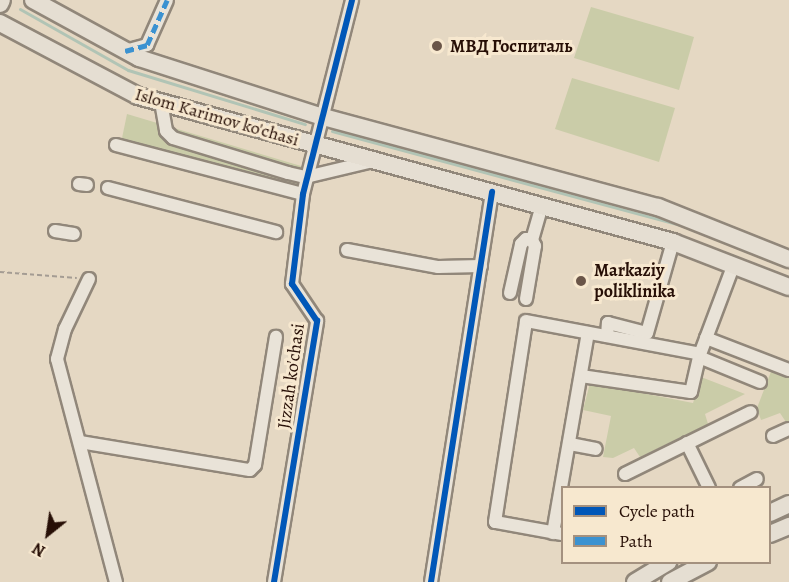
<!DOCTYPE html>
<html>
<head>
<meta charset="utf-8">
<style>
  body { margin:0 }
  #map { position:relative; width:789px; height:582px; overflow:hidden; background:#e5d8c3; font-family:Alegreya,serif }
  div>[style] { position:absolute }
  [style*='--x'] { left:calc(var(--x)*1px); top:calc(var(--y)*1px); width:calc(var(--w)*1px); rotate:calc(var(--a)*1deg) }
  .green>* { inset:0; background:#cacca8 }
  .stream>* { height:3px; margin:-1.5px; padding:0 1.5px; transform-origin:1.5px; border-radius:1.5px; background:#b1c4b5 }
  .path>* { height:1.5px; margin-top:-0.75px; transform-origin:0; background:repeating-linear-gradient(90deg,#a49c93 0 4.5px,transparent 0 7.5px) }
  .roads { filter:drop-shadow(2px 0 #91877a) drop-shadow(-2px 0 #91877a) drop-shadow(0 2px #91877a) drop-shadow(0 -2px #91877a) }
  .minor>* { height:12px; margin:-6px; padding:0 6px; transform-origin:6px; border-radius:6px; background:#e9e3d8 }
  .major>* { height:16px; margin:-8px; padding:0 8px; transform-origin:8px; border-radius:8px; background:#e5ded2 }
  .quiet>* { height:4.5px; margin-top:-2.25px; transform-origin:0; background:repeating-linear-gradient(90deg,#3b92d1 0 9px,transparent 0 13.5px) }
  .cycleway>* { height:6px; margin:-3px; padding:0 3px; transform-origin:3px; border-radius:3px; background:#0057b8 }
  .dots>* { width:16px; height:16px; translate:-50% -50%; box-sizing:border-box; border:3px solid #f7e8cf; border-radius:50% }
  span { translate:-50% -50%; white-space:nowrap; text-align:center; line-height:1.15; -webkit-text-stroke:6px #f7e8cf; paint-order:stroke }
  .poi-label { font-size:18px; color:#270f06; font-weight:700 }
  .left { translate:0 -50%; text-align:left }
  .street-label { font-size:18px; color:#270f06 }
  .legend { position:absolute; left:561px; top:486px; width:210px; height:78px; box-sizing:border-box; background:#f7e8cf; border:2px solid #a4917f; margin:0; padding:8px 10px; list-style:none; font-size:18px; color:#270f06 }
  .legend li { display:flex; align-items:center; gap:12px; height:30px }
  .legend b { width:30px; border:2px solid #a4917f }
  .north { position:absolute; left:18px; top:504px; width:60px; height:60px; -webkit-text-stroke:4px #f7e8cf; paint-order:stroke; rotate:210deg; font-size:16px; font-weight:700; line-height:24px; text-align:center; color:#270f06 }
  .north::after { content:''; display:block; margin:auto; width:21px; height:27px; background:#270f06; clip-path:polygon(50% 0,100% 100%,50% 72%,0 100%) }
</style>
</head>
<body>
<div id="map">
  <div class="green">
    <i style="clip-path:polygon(591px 7px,694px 37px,679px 90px,574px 58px)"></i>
    <i style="clip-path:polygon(572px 78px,675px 108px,659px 162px,555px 129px)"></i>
    <i style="clip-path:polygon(127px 114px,301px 166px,296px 188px,121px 143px)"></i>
    <i style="clip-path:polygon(772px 369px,789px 375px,789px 421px,786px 422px,780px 413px,761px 420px,757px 408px)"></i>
    <i style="clip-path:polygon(701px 377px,745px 394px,705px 414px,708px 424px,640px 457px,634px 448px,613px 458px,603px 457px,611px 416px,583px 410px,590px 383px,693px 403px)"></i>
  </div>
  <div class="stream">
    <i style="--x:20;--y:9;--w:124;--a:29.5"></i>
    <i style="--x:128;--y:70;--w:185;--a:17"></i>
    <i style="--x:332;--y:131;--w:365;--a:15.1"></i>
  </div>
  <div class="path">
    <i style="--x:0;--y:272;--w:77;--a:4.5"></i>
  </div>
  <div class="roads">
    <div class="minor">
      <i style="--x:125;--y:51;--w:23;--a:-15"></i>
      <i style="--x:147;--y:45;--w:49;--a:-66"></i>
      <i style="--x:161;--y:102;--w:29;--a:80"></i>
      <i style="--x:166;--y:131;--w:10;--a:45"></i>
      <i style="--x:173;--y:138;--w:120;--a:16.9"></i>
      <i style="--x:288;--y:173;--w:18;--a:13"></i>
      <i style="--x:306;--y:177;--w:69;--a:-13.4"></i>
      <i style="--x:116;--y:145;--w:193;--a:14.7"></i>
      <i style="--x:79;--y:184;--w:8;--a:7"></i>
      <i style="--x:108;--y:188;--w:174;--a:14.7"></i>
      <i style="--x:55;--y:231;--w:19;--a:9"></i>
      <i style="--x:347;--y:250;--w:93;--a:10.6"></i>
      <i style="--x:438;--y:267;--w:43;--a:-1.3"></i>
      <i style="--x:89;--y:279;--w:55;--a:115.6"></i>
      <i style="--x:65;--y:329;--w:31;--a:105"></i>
      <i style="--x:57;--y:359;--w:231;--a:75.2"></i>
      <i style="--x:510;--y:293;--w:50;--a:-77.3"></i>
      <i style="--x:521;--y:244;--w:7;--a:-45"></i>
      <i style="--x:526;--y:239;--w:6;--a:9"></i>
      <i style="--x:526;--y:299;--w:54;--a:-80.4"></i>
      <i style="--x:535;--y:246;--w:7;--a:-117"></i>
      <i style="--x:532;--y:240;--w:35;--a:-74"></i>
      <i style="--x:607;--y:336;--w:13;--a:-86"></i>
      <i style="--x:608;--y:323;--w:40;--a:14.4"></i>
      <i style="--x:647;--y:333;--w:95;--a:-74.1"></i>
      <i style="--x:706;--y:338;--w:89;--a:21.1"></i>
      <i style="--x:699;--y:357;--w:66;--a:22.3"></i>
      <i style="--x:581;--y:376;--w:111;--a:8.3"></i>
      <i style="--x:691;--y:392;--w:36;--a:-77"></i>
      <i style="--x:699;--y:357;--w:99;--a:-69.4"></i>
      <i style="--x:773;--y:436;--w:17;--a:-24"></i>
      <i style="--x:80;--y:442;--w:172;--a:9.4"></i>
      <i style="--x:250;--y:470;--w:7;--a:-45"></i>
      <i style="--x:255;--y:465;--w:130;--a:-80.7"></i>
      <i style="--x:687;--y:443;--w:50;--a:63.9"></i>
      <i style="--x:570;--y:444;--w:26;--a:11"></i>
      <i style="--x:625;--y:474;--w:140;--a:-26.2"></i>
      <i style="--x:740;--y:488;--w:19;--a:-28"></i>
      <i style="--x:553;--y:533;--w:203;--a:-80.1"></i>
      <i style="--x:562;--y:534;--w:68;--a:-169.8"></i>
      <i style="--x:495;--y:522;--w:203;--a:-81.2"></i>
      <i style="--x:526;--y:321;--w:177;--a:10.7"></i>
      <i style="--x:274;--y:582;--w:265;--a:-80.6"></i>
      <i style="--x:317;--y:321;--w:45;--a:-124"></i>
      <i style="--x:292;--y:284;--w:91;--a:-83"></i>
      <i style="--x:303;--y:194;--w:200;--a:-75.8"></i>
      <i style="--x:431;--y:582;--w:395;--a:-81.1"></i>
    </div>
    <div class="major">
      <i style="--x:33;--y:0;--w:121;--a:28.7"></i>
      <i style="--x:139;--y:58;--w:190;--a:17.8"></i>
      <i style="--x:320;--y:116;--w:350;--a:15.1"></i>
      <i style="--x:658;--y:207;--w:141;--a:21.7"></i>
      <i style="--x:0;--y:4;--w:4;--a:-63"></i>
      <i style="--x:0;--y:23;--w:156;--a:27.9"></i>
      <i style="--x:138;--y:96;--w:555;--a:15.26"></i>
      <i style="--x:673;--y:242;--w:124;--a:21.2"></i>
      <i style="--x:770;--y:513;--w:21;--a:-25"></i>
      <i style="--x:770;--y:534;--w:21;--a:-23"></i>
      <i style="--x:635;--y:582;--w:39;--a:-31"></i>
      <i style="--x:670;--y:582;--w:43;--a:-27.8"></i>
    </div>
  </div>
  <div class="quiet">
    <i style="--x:125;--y:51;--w:23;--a:-15"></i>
    <i style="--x:147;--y:45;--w:49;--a:-66"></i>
  </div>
  <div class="cycleway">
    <i style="--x:274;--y:582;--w:265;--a:-80.6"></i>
    <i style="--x:317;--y:321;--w:45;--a:-124"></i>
    <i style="--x:292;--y:284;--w:91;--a:-83"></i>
    <i style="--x:303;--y:194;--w:200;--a:-75.8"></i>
    <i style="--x:431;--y:582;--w:395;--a:-81.1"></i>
  </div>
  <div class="dots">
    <i style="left:437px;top:46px;background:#6a5548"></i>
    <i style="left:581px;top:281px;background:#6a5548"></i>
  </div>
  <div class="poi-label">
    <span class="left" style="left:450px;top:46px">МВД Госпиталь</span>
    <span class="left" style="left:594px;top:281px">Markaziy<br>poliklinika</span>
  </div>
  <div class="street-label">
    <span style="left:217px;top:117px;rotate:16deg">Islom Karimov ko'chasi</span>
    <span style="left:291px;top:376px;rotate:-82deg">Jizzah ko'chasi</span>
  </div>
  <ul class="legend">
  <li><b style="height:8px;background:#0057b8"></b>Cycle path</li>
  <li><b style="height:8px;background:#3b92d1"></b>Path</li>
  </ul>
  <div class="north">N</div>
</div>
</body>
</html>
